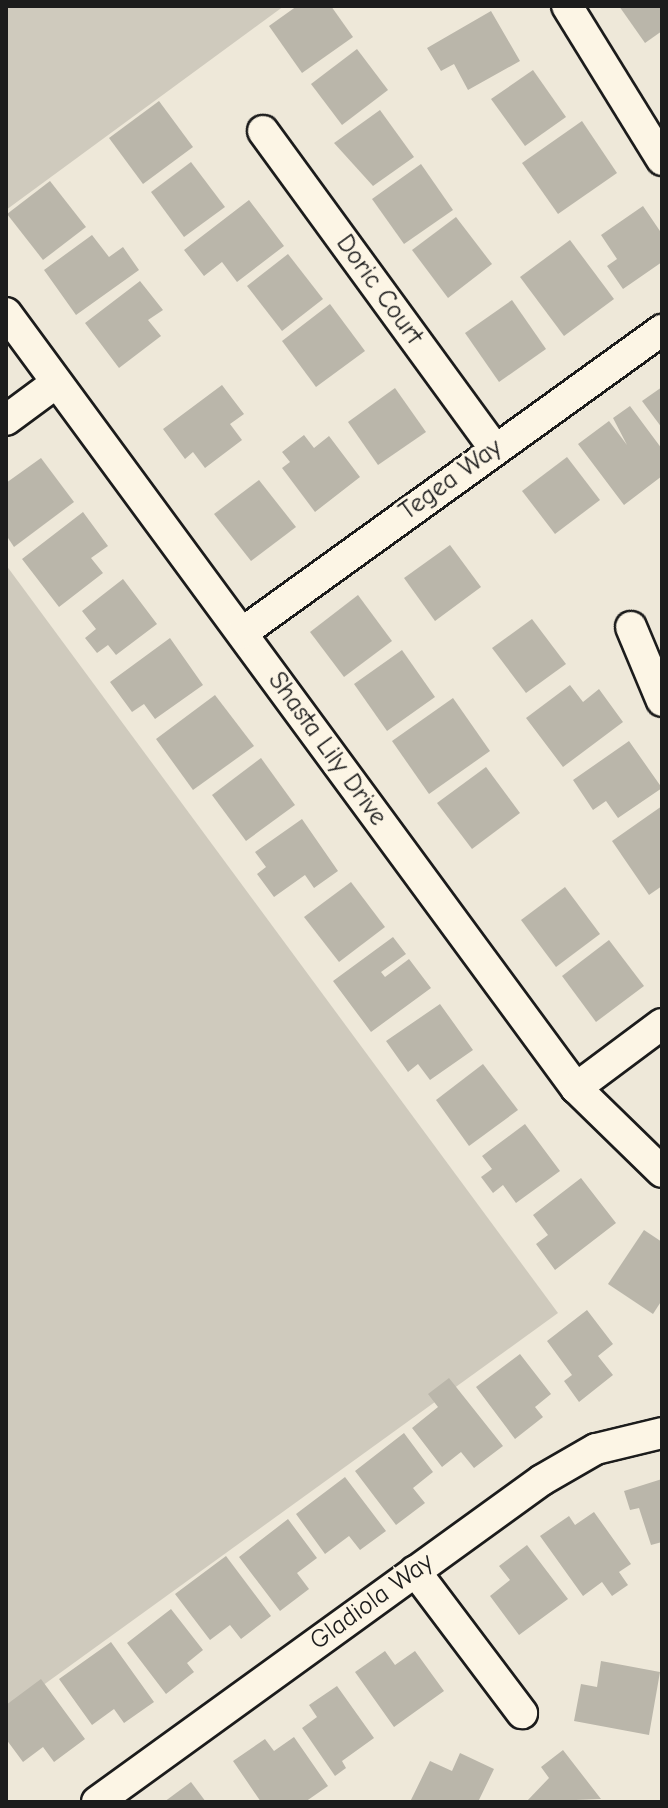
<!DOCTYPE html>
<html>
<head>
<meta charset="utf-8">
<style>
  body { margin:0 }
  #map { position:relative; width:668px; height:1808px; overflow:hidden; background:#eee8d9; font-family:"Comic Neue",sans-serif }
  div>[style] { position:absolute }
  [style*='--x'] { left:calc(var(--x)*1px); top:calc(var(--y)*1px); width:calc(var(--w)*1px); rotate:calc(var(--a)*1deg) }
  .green>* { inset:0; background:#cfcabd }
  .building>* { inset:0; background:#bab6aa }
  .roads { filter:drop-shadow(2px 0 #1c1c1c) drop-shadow(-2px 0 #1c1c1c) drop-shadow(0 2px #1c1c1c) drop-shadow(0 -2px #1c1c1c) }
  .minor>* { height:30px; margin:-15px; padding:0 15px; transform-origin:15px; border-radius:15px; background:#fcf5e5 }
  span { translate:-50% -50%; white-space:nowrap; text-align:center; line-height:1.15; -webkit-text-stroke:6px #fcf5e5; paint-order:stroke }
  .street-label { font-size:26px; color:#1c1c1c }
  .frame { position:absolute; inset:0; border:8px solid #1c1c1c; pointer-events:none }
</style>
</head>
<body>
<div id="map">
  <div class="green">
    <i style="clip-path:polygon(6px 6px,284px 6px,6px 210px)"></i>
    <i style="clip-path:polygon(6px 565px,558px 1313px,6px 1712px)"></i>
  </div>
  <div class="building">
    <i style="clip-path:polygon(297px 6px,331px 6px,353px 37px,302px 73px,269px 26px)"></i>
    <i style="clip-path:polygon(619px 6px,662px 6px,662px 31px,645px 43px)"></i>
    <i style="clip-path:polygon(491px 11px,520px 61px,468px 90px,454px 64px,441px 71px,427px 48px)"></i>
    <i style="clip-path:polygon(357px 49px,388px 90px,342px 125px,311px 84px)"></i>
    <i style="clip-path:polygon(533px 70px,566px 117px,525px 146px,491px 99px)"></i>
    <i style="clip-path:polygon(159px 101px,193px 147px,143px 184px,109px 138px)"></i>
    <i style="clip-path:polygon(380px 110px,414px 157px,373px 186px,334px 143px)"></i>
    <i style="clip-path:polygon(582px 121px,617px 173px,558px 214px,522px 163px)"></i>
    <i style="clip-path:polygon(191px 162px,225px 207px,184px 237px,151px 192px)"></i>
    <i style="clip-path:polygon(421px 164px,453px 210px,404px 244px,372px 199px)"></i>
    <i style="clip-path:polygon(50px 181px,86px 227px,43px 260px,7px 214px)"></i>
    <i style="clip-path:polygon(249px 200px,284px 246px,237px 282px,222px 262px,204px 276px,184px 250px)"></i>
    <i style="clip-path:polygon(643px 206px,662px 234px,662px 262px,623px 289px,607px 266px,617px 259px,601px 235px)"></i>
    <i style="clip-path:polygon(456px 217px,492px 264px,448px 298px,412px 250px)"></i>
    <i style="clip-path:polygon(92px 235px,109px 257px,123px 247px,139px 270px,76px 315px,44px 270px)"></i>
    <i style="clip-path:polygon(570px 240px,614px 299px,564px 336px,520px 277px)"></i>
    <i style="clip-path:polygon(288px 254px,323px 299px,282px 331px,247px 286px)"></i>
    <i style="clip-path:polygon(140px 281px,163px 310px,148px 320px,161px 336px,119px 368px,85px 323px)"></i>
    <i style="clip-path:polygon(512px 300px,546px 349px,499px 382px,465px 333px)"></i>
    <i style="clip-path:polygon(330px 304px,365px 351px,316px 387px,282px 341px)"></i>
    <i style="clip-path:polygon(222px 385px,244px 414px,230px 424px,242px 440px,205px 468px,193px 452px,185px 459px,163px 429px)"></i>
    <i style="clip-path:polygon(662px 387px,662px 428px,642px 401px)"></i>
    <i style="clip-path:polygon(395px 388px,426px 432px,378px 465px,348px 422px)"></i>
    <i style="clip-path:polygon(630px 406px,662px 449px,662px 476px,624px 505px,578px 444px,609px 421px,627px 445px,613px 418px)"></i>
    <i style="clip-path:polygon(304px 435px,314px 448px,329px 436px,360px 477px,315px 512px,282px 468px,290px 462px,282px 452px)"></i>
    <i style="clip-path:polygon(567px 457px,600px 500px,555px 534px,522px 491px)"></i>
    <i style="clip-path:polygon(41px 458px,74px 502px,14px 547px,6px 535px,6px 483px)"></i>
    <i style="clip-path:polygon(259px 480px,296px 527px,251px 561px,214px 514px)"></i>
    <i style="clip-path:polygon(83px 512px,108px 546px,91px 558px,103px 573px,59px 607px,22px 559px)"></i>
    <i style="clip-path:polygon(450px 545px,481px 587px,435px 621px,404px 578px)"></i>
    <i style="clip-path:polygon(123px 579px,157px 624px,116px 655px,108px 645px,97px 653px,85px 638px,96px 629px,82px 611px)"></i>
    <i style="clip-path:polygon(358px 595px,392px 641px,344px 677px,310px 632px)"></i>
    <i style="clip-path:polygon(532px 619px,566px 664px,526px 693px,492px 648px)"></i>
    <i style="clip-path:polygon(170px 638px,203px 685px,155px 719px,144px 704px,132px 712px,110px 682px)"></i>
    <i style="clip-path:polygon(402px 650px,435px 697px,387px 731px,354px 684px)"></i>
    <i style="clip-path:polygon(570px 685px,583px 702px,599px 689px,623px 722px,563px 767px,526px 718px)"></i>
    <i style="clip-path:polygon(215px 695px,254px 746px,193px 790px,156px 739px)"></i>
    <i style="clip-path:polygon(453px 698px,490px 751px,429px 794px,392px 741px)"></i>
    <i style="clip-path:polygon(629px 741px,662px 788px,618px 818px,606px 801px,593px 810px,573px 780px)"></i>
    <i style="clip-path:polygon(261px 758px,295px 805px,246px 841px,212px 795px)"></i>
    <i style="clip-path:polygon(486px 767px,520px 813px,472px 849px,437px 803px)"></i>
    <i style="clip-path:polygon(662px 806px,662px 886px,649px 895px,612px 841px)"></i>
    <i style="clip-path:polygon(302px 819px,338px 871px,314px 888px,305px 875px,274px 897px,257px 874px,266px 867px,255px 852px)"></i>
    <i style="clip-path:polygon(351px 882px,385px 927px,339px 962px,304px 917px)"></i>
    <i style="clip-path:polygon(565px 887px,600px 934px,556px 967px,521px 920px)"></i>
    <i style="clip-path:polygon(393px 937px,406px 954px,381px 972px,385px 977px,409px 959px,431px 988px,371px 1032px,333px 981px)"></i>
    <i style="clip-path:polygon(609px 940px,644px 986px,596px 1022px,562px 976px)"></i>
    <i style="clip-path:polygon(440px 1004px,473px 1050px,430px 1080px,418px 1064px,408px 1072px,386px 1041px)"></i>
    <i style="clip-path:polygon(483px 1064px,518px 1110px,469px 1146px,436px 1100px)"></i>
    <i style="clip-path:polygon(525px 1124px,560px 1171px,516px 1203px,503px 1185px,493px 1193px,481px 1177px,492px 1169px,482px 1156px)"></i>
    <i style="clip-path:polygon(581px 1178px,616px 1223px,555px 1270px,536px 1244px,548px 1235px,533px 1215px)"></i>
    <i style="clip-path:polygon(644px 1230px,662px 1242px,662px 1300px,653px 1314px,608px 1284px)"></i>
    <i style="clip-path:polygon(587px 1310px,613px 1344px,598px 1356px,613px 1375px,579px 1402px,564px 1381px,572px 1375px,547px 1341px)"></i>
    <i style="clip-path:polygon(520px 1354px,551px 1394px,535px 1407px,543px 1417px,515px 1439px,476px 1387px)"></i>
    <i style="clip-path:polygon(449px 1378px,503px 1446px,474px 1468px,461px 1452px,442px 1467px,412px 1428px,438px 1407px,428px 1394px)"></i>
    <i style="clip-path:polygon(404px 1433px,433px 1472px,413px 1488px,425px 1503px,396px 1525px,355px 1471px)"></i>
    <i style="clip-path:polygon(345px 1477px,386px 1531px,360px 1550px,349px 1536px,325px 1554px,296px 1514px)"></i>
    <i style="clip-path:polygon(662px 1479px,662px 1542px,651px 1545px,639px 1508px,630px 1510px,624px 1491px)"></i>
    <i style="clip-path:polygon(594px 1512px,631px 1564px,619px 1572px,628px 1585px,612px 1596px,602px 1582px,583px 1596px,540px 1536px,569px 1516px,575px 1525px)"></i>
    <i style="clip-path:polygon(288px 1519px,317px 1558px,297px 1573px,309px 1589px,280px 1611px,239px 1557px)"></i>
    <i style="clip-path:polygon(527px 1545px,568px 1599px,519px 1635px,490px 1596px,510px 1580px,499px 1566px)"></i>
    <i style="clip-path:polygon(226px 1556px,271px 1616px,241px 1639px,230px 1625px,210px 1640px,175px 1594px)"></i>
    <i style="clip-path:polygon(171px 1609px,203px 1650px,187px 1663px,194px 1672px,166px 1694px,127px 1643px)"></i>
    <i style="clip-path:polygon(111px 1642px,154px 1702px,124px 1723px,114px 1709px,92px 1725px,59px 1679px)"></i>
    <i style="clip-path:polygon(385px 1651px,395px 1665px,415px 1651px,444px 1691px,394px 1727px,355px 1672px)"></i>
    <i style="clip-path:polygon(601px 1661px,660px 1672px,649px 1735px,574px 1721px,581px 1684px,597px 1687px)"></i>
    <i style="clip-path:polygon(41px 1679px,85px 1739px,54px 1762px,43px 1747px,23px 1762px,6px 1739px,6px 1705px)"></i>
    <i style="clip-path:polygon(337px 1686px,374px 1738px,342px 1761px,346px 1768px,335px 1776px,302px 1728px,317px 1717px,309px 1705px)"></i>
    <i style="clip-path:polygon(294px 1737px,328px 1786px,305px 1802px,261px 1802px,233px 1761px,265px 1739px,274px 1751px)"></i>
    <i style="clip-path:polygon(563px 1750px,601px 1799px,526px 1802px,549px 1778px,541px 1767px)"></i>
    <i style="clip-path:polygon(460px 1753px,494px 1769px,478px 1802px,410px 1802px,430px 1761px,452px 1771px)"></i>
    <i style="clip-path:polygon(191px 1782px,206px 1802px,164px 1802px)"></i>
  </div>
  <div class="roads">
    <div class="minor">
      <i style="--x:567;--y:6;--w:181;--a:58.3"></i>
      <i style="--x:263;--y:131;--w:392;--a:53.9"></i>
      <i style="--x:6;--y:313;--w:962;--a:53.67"></i>
      <i style="--x:576;--y:1088;--w:120;--a:44.3"></i>
      <i style="--x:6;--y:420;--w:62;--a:-36.5"></i>
      <i style="--x:631;--y:627;--w:80;--a:67.3"></i>
      <i style="--x:242;--y:633;--w:518;--a:-35.81"></i>
      <i style="--x:576;--y:1088;--w:107;--a:-36.7"></i>
      <i style="--x:415;--y:1571;--w:178;--a:53"></i>
      <i style="--x:97;--y:1802;--w:549;--a:-35.89"></i>
      <i style="--x:542;--y:1480;--w:62;--a:-29.9"></i>
      <i style="--x:596;--y:1449;--w:68;--a:-13.6"></i>
    </div>
  </div>
  <div class="street-label">
    <span style="left:379px;top:290px;rotate:54deg">Doric Court</span>
    <span style="left:451px;top:480px;rotate:-36deg">Tegea Way</span>
    <span style="left:327px;top:749px;rotate:54deg">Shasta Lily Drive</span>
    <span style="left:372px;top:1602px;rotate:-36deg">Gladiola Way</span>
  </div>
  <div class="frame"></div>
</div>
</body>
</html>
